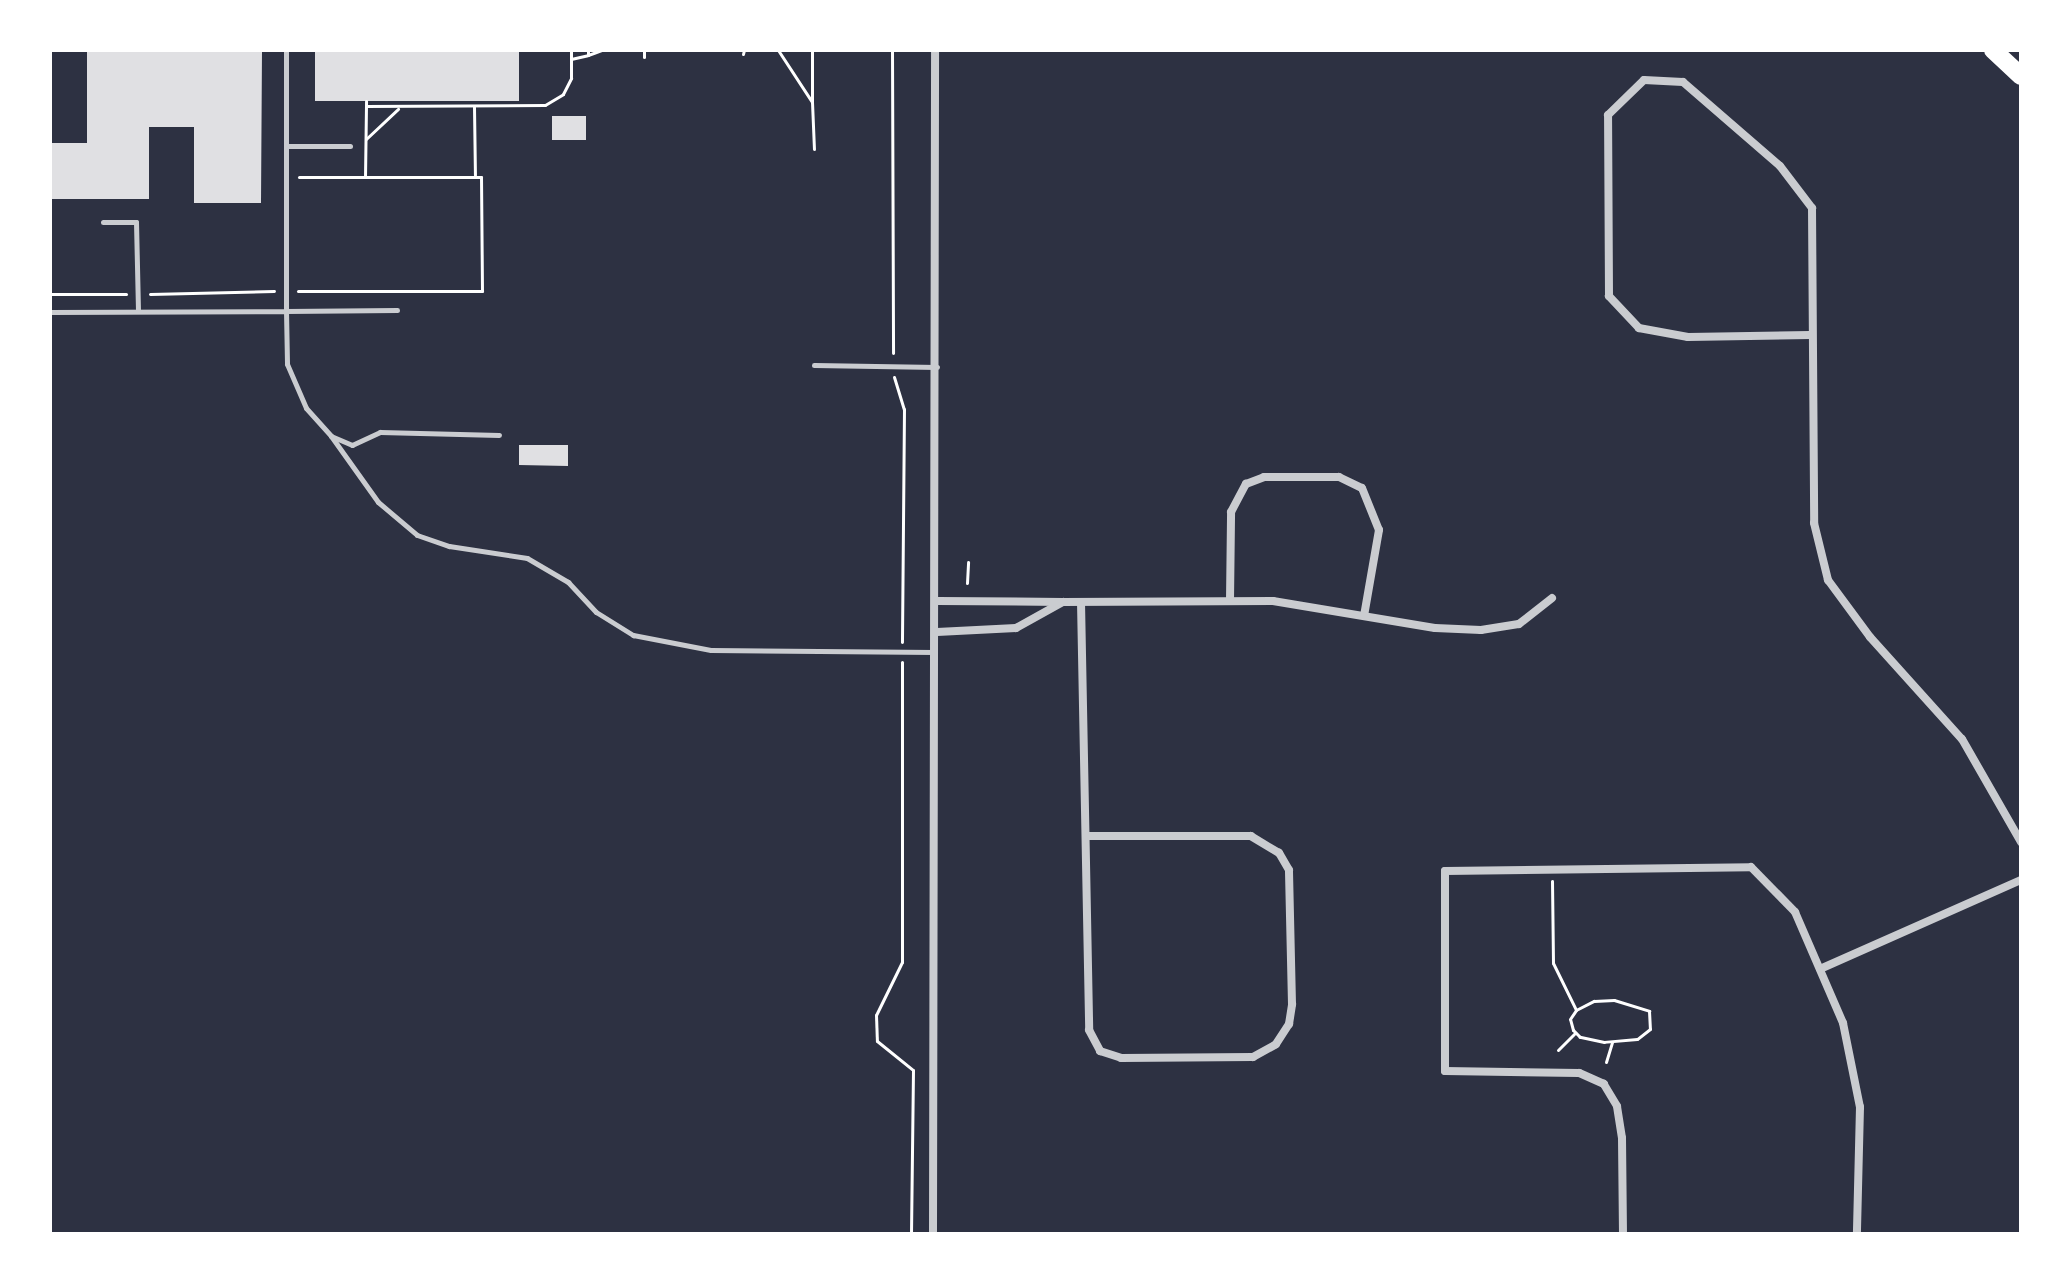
<!DOCTYPE html>
<html>
<head>
<meta charset="utf-8">
<style>
  body { margin:0 }
  #map { position:relative; width:2071px; height:1284px; overflow:hidden; background:#2d3142; font-family:Commissioner,sans-serif }
  div>[style] { position:absolute }
  [style*='--x'] { left:calc(var(--x)*1px); top:calc(var(--y)*1px); width:calc(var(--w)*1px); rotate:calc(var(--a)*1deg) }
  .building>* { inset:0; background:#e0e0e3 }
  .path>* { height:3px; margin:-1.5px; padding:0 1.5px; transform-origin:1.5px; border-radius:1.5px; background:#fff }
  .service>* { height:5px; margin:-2.5px; padding:0 2.5px; transform-origin:2.5px; border-radius:2.5px; background:#caccd0 }
  .minor>* { height:8px; margin:-4px; padding:0 4px; transform-origin:4px; border-radius:4px; background:#caccd0 }
  .motorway>* { height:18px; margin:-9px; padding:0 9px; transform-origin:9px; border-radius:9px; background:#fff }
  span { translate:-50% -50%; white-space:nowrap; text-align:center; line-height:1.15; -webkit-text-stroke:7px #fff; paint-order:stroke }
  .frame { position:absolute; inset:0; border:52px solid #fff; pointer-events:none }
</style>
</head>
<body>
<div id="map">
  <div class="building">
    <i style="clip-path:polygon(87px 50px,262px 50px,261px 203px,194px 203px,194px 127px,149px 127px,149px 199px,50px 199px,50px 143px,87px 143px)"></i>
    <i style="clip-path:polygon(315px 50px,519px 50px,519px 101px,315px 101px)"></i>
    <i style="clip-path:polygon(552px 116px,586px 116px,586px 140px,552px 140px)"></i>
    <i style="clip-path:polygon(519px 445px,568px 445px,568px 466px,519px 465px)"></i>
  </div>
  <div class="path">
    <i style="--x:778;--y:50;--w:62;--a:56.8"></i>
    <i style="--x:812;--y:102;--w:52;--a:-90"></i>
    <i style="--x:892;--y:50;--w:303;--a:89.8"></i>
    <i style="--x:743;--y:54;--w:4;--a:-76"></i>
    <i style="--x:588;--y:55;--w:15;--a:-20"></i>
    <i style="--x:644;--y:57;--w:7;--a:-90"></i>
    <i style="--x:571;--y:59;--w:17;--a:-13"></i>
    <i style="--x:588;--y:55;--w:5;--a:-90"></i>
    <i style="--x:812;--y:102;--w:47;--a:87.6"></i>
    <i style="--x:366;--y:106;--w:179;--a:-0.3"></i>
    <i style="--x:545;--y:105;--w:21;--a:-31"></i>
    <i style="--x:563;--y:94;--w:18;--a:-63"></i>
    <i style="--x:571;--y:78;--w:28;--a:-90"></i>
    <i style="--x:474;--y:107;--w:68;--a:89.2"></i>
    <i style="--x:366;--y:139;--w:44;--a:-43.2"></i>
    <i style="--x:365;--y:177;--w:76;--a:-89.2"></i>
    <i style="--x:298;--y:291;--w:184;--a:0"></i>
    <i style="--x:482;--y:291;--w:114;--a:-90.5"></i>
    <i style="--x:481;--y:177;--w:182;--a:180"></i>
    <i style="--x:50;--y:294;--w:76;--a:0"></i>
    <i style="--x:150;--y:294;--w:124;--a:-1.4"></i>
    <i style="--x:894;--y:377;--w:34;--a:73"></i>
    <i style="--x:904;--y:409;--w:233;--a:90.5"></i>
    <i style="--x:967;--y:583;--w:21;--a:-87"></i>
    <i style="--x:902;--y:662;--w:300;--a:90"></i>
    <i style="--x:902;--y:962;--w:59;--a:116.1"></i>
    <i style="--x:876;--y:1015;--w:26;--a:88"></i>
    <i style="--x:877;--y:1041;--w:46;--a:38.9"></i>
    <i style="--x:913;--y:1070;--w:164;--a:90.7"></i>
    <i style="--x:1552;--y:881;--w:82;--a:89.3"></i>
    <i style="--x:1553;--y:963;--w:52;--a:63.9"></i>
    <i style="--x:1614;--y:1000;--w:37;--a:17"></i>
    <i style="--x:1649;--y:1011;--w:18;--a:87"></i>
    <i style="--x:1650;--y:1029;--w:16;--a:142"></i>
    <i style="--x:1637;--y:1039;--w:33;--a:175"></i>
    <i style="--x:1604;--y:1042;--w:25;--a:-168"></i>
    <i style="--x:1580;--y:1037;--w:10;--a:-135"></i>
    <i style="--x:1573;--y:1030;--w:11;--a:-105"></i>
    <i style="--x:1570;--y:1019;--w:11;--a:-56"></i>
    <i style="--x:1576;--y:1010;--w:20;--a:-27"></i>
    <i style="--x:1594;--y:1001;--w:20;--a:-3"></i>
    <i style="--x:1558;--y:1050;--w:24;--a:-45"></i>
    <i style="--x:1606;--y:1062;--w:21;--a:-73"></i>
  </div>
  <div class="service">
    <i style="--x:287;--y:146;--w:63;--a:0"></i>
    <i style="--x:103;--y:222;--w:33;--a:0"></i>
    <i style="--x:136;--y:222;--w:89;--a:88.7"></i>
    <i style="--x:397;--y:310;--w:111;--a:179.5"></i>
    <i style="--x:286;--y:311;--w:53;--a:88.9"></i>
    <i style="--x:287;--y:364;--w:48;--a:66.6"></i>
    <i style="--x:306;--y:408;--w:38;--a:48"></i>
    <i style="--x:331;--y:436;--w:23;--a:23"></i>
    <i style="--x:352;--y:445;--w:31;--a:-25"></i>
    <i style="--x:380;--y:432;--w:119;--a:1.4"></i>
    <i style="--x:50;--y:312;--w:236;--a:-0.2"></i>
    <i style="--x:286;--y:311;--w:261;--a:-90"></i>
    <i style="--x:814;--y:365;--w:123;--a:0.9"></i>
    <i style="--x:331;--y:436;--w:81;--a:54.5"></i>
    <i style="--x:378;--y:502;--w:51;--a:40.2"></i>
    <i style="--x:417;--y:535;--w:34;--a:19"></i>
    <i style="--x:449;--y:546;--w:79;--a:8.7"></i>
    <i style="--x:527;--y:558;--w:48;--a:30.3"></i>
    <i style="--x:568;--y:582;--w:41;--a:47"></i>
    <i style="--x:596;--y:612;--w:44;--a:31.9"></i>
    <i style="--x:633;--y:635;--w:79;--a:10.9"></i>
    <i style="--x:711;--y:650;--w:223;--a:0.5"></i>
  </div>
  <div class="minor">
    <i style="--x:1810;--y:335;--w:122;--a:179.1"></i>
    <i style="--x:1688;--y:337;--w:50;--a:-169.6"></i>
    <i style="--x:1639;--y:328;--w:44;--a:-133.2"></i>
    <i style="--x:1609;--y:296;--w:181;--a:-90.3"></i>
    <i style="--x:1608;--y:115;--w:50;--a:-44.2"></i>
    <i style="--x:1644;--y:80;--w:39;--a:3"></i>
    <i style="--x:1683;--y:82;--w:128;--a:40.9"></i>
    <i style="--x:1780;--y:166;--w:53;--a:52.7"></i>
    <i style="--x:1812;--y:208;--w:315;--a:89.6"></i>
    <i style="--x:1814;--y:523;--w:59;--a:76.2"></i>
    <i style="--x:1828;--y:580;--w:71;--a:53.6"></i>
    <i style="--x:1870;--y:637;--w:137;--a:48"></i>
    <i style="--x:1962;--y:739;--w:119;--a:60.2"></i>
    <i style="--x:1230;--y:600;--w:88;--a:-89.3"></i>
    <i style="--x:1231;--y:512;--w:32;--a:-62"></i>
    <i style="--x:1246;--y:484;--w:19;--a:-21"></i>
    <i style="--x:1264;--y:477;--w:75;--a:0"></i>
    <i style="--x:1339;--y:477;--w:25;--a:26"></i>
    <i style="--x:1362;--y:488;--w:45;--a:68"></i>
    <i style="--x:1379;--y:530;--w:87;--a:99.9"></i>
    <i style="--x:1063;--y:602;--w:210;--a:-0.3"></i>
    <i style="--x:1273;--y:601;--w:164;--a:9.5"></i>
    <i style="--x:1435;--y:628;--w:46;--a:2.5"></i>
    <i style="--x:1481;--y:630;--w:38;--a:-9"></i>
    <i style="--x:1519;--y:624;--w:42;--a:-38.2"></i>
    <i style="--x:1081;--y:602;--w:428;--a:88.9"></i>
    <i style="--x:1089;--y:1030;--w:24;--a:62"></i>
    <i style="--x:1100;--y:1051;--w:22;--a:18"></i>
    <i style="--x:1121;--y:1058;--w:132;--a:-0.4"></i>
    <i style="--x:1253;--y:1057;--w:26;--a:-29"></i>
    <i style="--x:1276;--y:1044;--w:24;--a:-57"></i>
    <i style="--x:1289;--y:1024;--w:20;--a:-81"></i>
    <i style="--x:1292;--y:1004;--w:134;--a:-91.3"></i>
    <i style="--x:1289;--y:870;--w:20;--a:-120"></i>
    <i style="--x:1279;--y:853;--w:33;--a:-149"></i>
    <i style="--x:1251;--y:836;--w:164;--a:180"></i>
    <i style="--x:937;--y:632;--w:79;--a:-2.9"></i>
    <i style="--x:1016;--y:628;--w:54;--a:-29"></i>
    <i style="--x:1063;--y:602;--w:125;--a:-179.5"></i>
    <i style="--x:1820;--y:969;--w:220;--a:-23.9"></i>
    <i style="--x:933;--y:1234;--w:1184;--a:-89.9"></i>
    <i style="--x:1623;--y:1234;--w:96;--a:-90.6"></i>
    <i style="--x:1622;--y:1138;--w:32;--a:-99"></i>
    <i style="--x:1617;--y:1106;--w:26;--a:-121"></i>
    <i style="--x:1604;--y:1084;--w:27;--a:-156"></i>
    <i style="--x:1579;--y:1073;--w:134;--a:-179.1"></i>
    <i style="--x:1445;--y:1071;--w:200;--a:-90"></i>
    <i style="--x:1445;--y:871;--w:306;--a:-0.7"></i>
    <i style="--x:1751;--y:867;--w:63;--a:45.6"></i>
    <i style="--x:1795;--y:912;--w:121;--a:66.6"></i>
    <i style="--x:1843;--y:1023;--w:86;--a:78.6"></i>
    <i style="--x:1860;--y:1107;--w:127;--a:91.4"></i>
  </div>
  <div class="motorway">
    <i style="--x:1993;--y:50;--w:38;--a:43"></i>
  </div>
  <div class="frame"></div>
</div>
</body>
</html>
